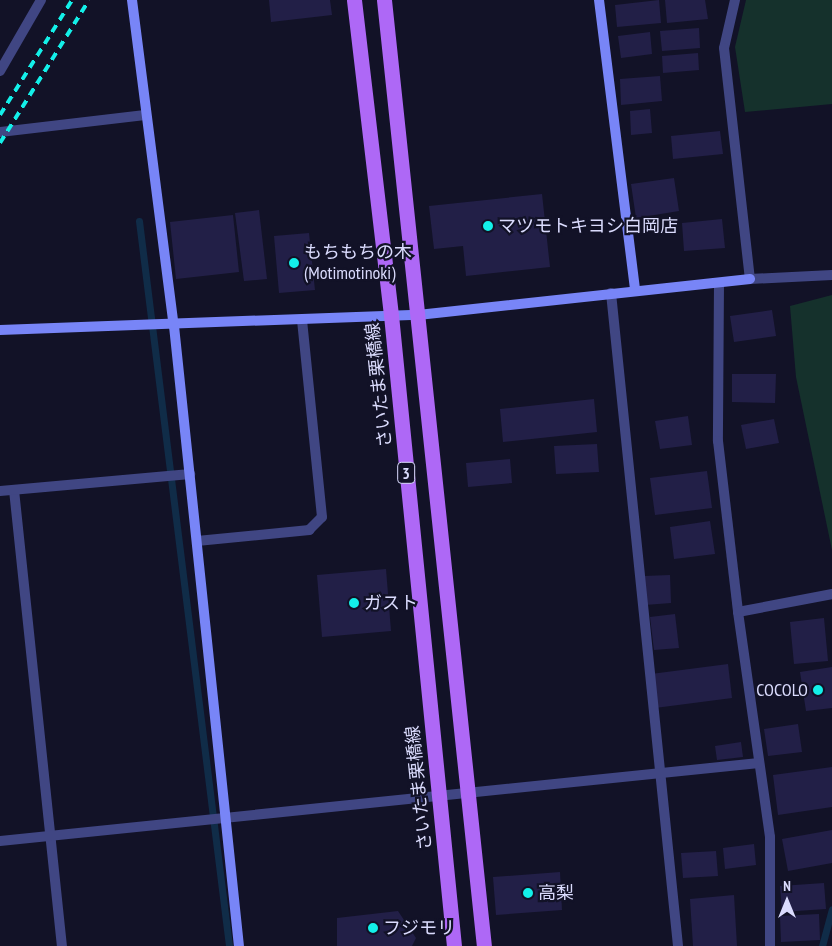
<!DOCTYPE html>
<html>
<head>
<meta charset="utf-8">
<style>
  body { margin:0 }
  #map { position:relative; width:832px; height:946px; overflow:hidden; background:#121227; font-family:"PT Sans Narrow","Noto Sans JP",sans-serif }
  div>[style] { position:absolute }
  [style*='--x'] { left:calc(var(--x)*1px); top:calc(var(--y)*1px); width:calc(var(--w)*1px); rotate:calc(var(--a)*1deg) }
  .green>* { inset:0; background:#15312c }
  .stream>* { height:7px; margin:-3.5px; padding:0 3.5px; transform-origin:3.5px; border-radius:3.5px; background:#102c48 }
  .building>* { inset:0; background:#221f47 }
  .street>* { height:10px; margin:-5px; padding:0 5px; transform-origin:5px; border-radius:5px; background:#404683 }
  .secondary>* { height:10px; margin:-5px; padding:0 5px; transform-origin:5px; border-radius:5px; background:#7885f7 }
  .primary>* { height:15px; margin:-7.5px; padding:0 7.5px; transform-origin:7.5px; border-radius:7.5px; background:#ae68f6 }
  .rail>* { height:4px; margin-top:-2px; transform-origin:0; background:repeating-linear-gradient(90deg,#13f0e9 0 8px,transparent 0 14px) }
  .dots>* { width:14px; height:14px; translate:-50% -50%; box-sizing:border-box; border:2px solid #121227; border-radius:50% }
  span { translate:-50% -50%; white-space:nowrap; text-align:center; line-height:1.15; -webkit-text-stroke:4.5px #121227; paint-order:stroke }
  .shield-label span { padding:1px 4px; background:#121227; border:1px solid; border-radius:4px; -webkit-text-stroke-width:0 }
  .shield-label { font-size:16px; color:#dadbfd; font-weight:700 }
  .poi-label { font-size:18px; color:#dadbfd }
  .left { translate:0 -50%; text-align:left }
  .right { translate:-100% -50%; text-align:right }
  .street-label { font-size:18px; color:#dadbfd }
  .north { position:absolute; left:762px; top:876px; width:50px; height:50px; -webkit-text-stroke:4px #121227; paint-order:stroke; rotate:0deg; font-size:14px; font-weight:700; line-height:20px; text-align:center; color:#dadbfd }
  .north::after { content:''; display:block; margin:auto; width:18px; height:22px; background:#dadbfd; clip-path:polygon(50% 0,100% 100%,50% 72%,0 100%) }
</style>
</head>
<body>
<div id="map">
  <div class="green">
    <i style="clip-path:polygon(746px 0,832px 0,832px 104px,745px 112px,735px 47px)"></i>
    <i style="clip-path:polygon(832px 295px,832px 550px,796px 377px,790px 306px)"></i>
  </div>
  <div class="stream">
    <i style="--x:139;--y:221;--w:731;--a:82.92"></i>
    <i style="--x:822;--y:946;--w:38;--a:-75"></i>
  </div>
  <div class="building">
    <i style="clip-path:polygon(269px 0,330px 0,332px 15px,271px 22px)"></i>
    <i style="clip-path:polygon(659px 0,661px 23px,617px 27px,615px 5px)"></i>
    <i style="clip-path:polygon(665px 0,705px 0,708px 19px,667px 23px)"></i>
    <i style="clip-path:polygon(699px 28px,700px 48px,662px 51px,660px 31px)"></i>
    <i style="clip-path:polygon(650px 32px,652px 54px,621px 58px,618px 36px)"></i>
    <i style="clip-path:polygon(698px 53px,699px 70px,663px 73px,662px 56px)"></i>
    <i style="clip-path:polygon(660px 76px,662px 101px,621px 105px,620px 79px)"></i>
    <i style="clip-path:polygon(650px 109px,652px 133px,631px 135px,630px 111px)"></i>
    <i style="clip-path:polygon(720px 131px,723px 154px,673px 159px,671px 136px)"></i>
    <i style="clip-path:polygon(674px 178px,679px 211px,636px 218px,631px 184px)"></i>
    <i style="clip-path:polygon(542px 194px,550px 267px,466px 276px,463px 246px,434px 249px,429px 206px)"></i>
    <i style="clip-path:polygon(259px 210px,267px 279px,244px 281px,235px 213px)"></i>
    <i style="clip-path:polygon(233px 215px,239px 272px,176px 279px,170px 222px)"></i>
    <i style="clip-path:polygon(722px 219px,725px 248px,684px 251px,682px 223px)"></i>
    <i style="clip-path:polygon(309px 233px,315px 290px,279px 293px,274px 236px)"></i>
    <i style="clip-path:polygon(772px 310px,776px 336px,734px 342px,730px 316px)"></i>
    <i style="clip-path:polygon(732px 374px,776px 374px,775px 403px,732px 402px)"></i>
    <i style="clip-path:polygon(594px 399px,597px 432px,503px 442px,500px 409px)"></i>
    <i style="clip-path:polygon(688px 416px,692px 445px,660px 449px,655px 421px)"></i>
    <i style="clip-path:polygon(774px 419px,779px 443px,746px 449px,741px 425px)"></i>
    <i style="clip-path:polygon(597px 444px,599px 472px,556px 474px,554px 446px)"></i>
    <i style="clip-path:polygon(510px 459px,512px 483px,468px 487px,466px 463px)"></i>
    <i style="clip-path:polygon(707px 471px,712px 508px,655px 515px,650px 478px)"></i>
    <i style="clip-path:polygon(710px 521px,715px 554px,674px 559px,670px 527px)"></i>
    <i style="clip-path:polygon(386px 569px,391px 631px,322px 637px,317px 575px)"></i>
    <i style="clip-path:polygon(670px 575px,671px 603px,645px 605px,644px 576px)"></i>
    <i style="clip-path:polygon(675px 614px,679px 648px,654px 650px,650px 617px)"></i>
    <i style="clip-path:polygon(824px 618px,828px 661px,794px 664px,790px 622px)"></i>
    <i style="clip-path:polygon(728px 664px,732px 698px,655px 708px,651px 674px)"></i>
    <i style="clip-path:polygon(832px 667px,832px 708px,806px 711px,800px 672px)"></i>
    <i style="clip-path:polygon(798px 724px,802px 752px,768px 756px,764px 729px)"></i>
    <i style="clip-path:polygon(741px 742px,743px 757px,717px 760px,715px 746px)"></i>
    <i style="clip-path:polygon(832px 767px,832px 807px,778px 815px,773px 775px)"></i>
    <i style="clip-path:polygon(832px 830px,832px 863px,788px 871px,782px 839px)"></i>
    <i style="clip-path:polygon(754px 844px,756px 865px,725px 869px,723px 848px)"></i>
    <i style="clip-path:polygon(716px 851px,718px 876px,683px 878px,681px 853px)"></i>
    <i style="clip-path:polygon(560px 872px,562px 910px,496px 915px,493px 877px)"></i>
    <i style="clip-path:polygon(824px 883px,826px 909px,782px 912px,780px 886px)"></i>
    <i style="clip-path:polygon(734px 895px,737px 946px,693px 946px,690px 899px)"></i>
    <i style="clip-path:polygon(398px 911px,416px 938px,412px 946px,337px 946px,337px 918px)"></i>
    <i style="clip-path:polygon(819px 914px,820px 940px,781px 942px,780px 916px)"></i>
  </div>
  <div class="street">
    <i style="--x:735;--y:0;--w:49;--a:102.9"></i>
    <i style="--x:724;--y:48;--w:232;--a:83.6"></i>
    <i style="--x:750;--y:279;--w:82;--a:-2.8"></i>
    <i style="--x:0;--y:71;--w:82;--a:-60"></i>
    <i style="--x:0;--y:132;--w:146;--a:-6.7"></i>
    <i style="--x:719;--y:283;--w:158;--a:90.4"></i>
    <i style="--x:718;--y:441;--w:172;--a:83.3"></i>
    <i style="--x:738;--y:612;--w:227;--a:81.9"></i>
    <i style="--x:770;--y:837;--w:109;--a:90"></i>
    <i style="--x:611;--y:293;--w:656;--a:84.14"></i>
    <i style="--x:14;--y:490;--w:459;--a:84"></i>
    <i style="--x:0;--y:491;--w:191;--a:-5.1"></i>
    <i style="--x:197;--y:541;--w:113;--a:-5.6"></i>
    <i style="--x:309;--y:530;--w:18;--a:-45"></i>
    <i style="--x:322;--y:517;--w:197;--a:-95.8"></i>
    <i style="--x:738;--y:612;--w:96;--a:-10.8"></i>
    <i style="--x:0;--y:841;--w:763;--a:-5.87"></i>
  </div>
  <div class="secondary">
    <i style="--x:132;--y:0;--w:329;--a:82.7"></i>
    <i style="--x:174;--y:326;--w:623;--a:84.02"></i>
    <i style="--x:599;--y:0;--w:291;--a:82.9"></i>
    <i style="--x:0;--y:330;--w:418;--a:-2.1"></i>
    <i style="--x:418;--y:315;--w:334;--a:-6.2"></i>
  </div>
  <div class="primary">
    <i style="--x:354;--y:0;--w:317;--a:83.3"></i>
    <i style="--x:391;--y:315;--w:634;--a:84.3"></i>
    <i style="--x:384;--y:0;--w:951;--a:83.97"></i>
  </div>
  <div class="rail">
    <i style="--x:0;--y:115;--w:136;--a:-57.9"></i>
    <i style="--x:0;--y:143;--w:168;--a:-58.1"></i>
  </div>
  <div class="dots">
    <i style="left:488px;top:226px;background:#13f0e9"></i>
    <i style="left:294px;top:263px;background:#13f0e9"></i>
    <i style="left:354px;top:603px;background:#13f0e9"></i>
    <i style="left:818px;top:690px;background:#13f0e9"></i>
    <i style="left:528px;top:893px;background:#13f0e9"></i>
    <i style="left:373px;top:928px;background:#13f0e9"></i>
  </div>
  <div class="shield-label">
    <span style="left:406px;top:473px">3</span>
  </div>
  <div class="poi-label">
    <span class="left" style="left:498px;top:226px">マツモトキヨシ白岡店</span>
    <span class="left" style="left:304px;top:263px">もちもちの木<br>(Motimotinoki)</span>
    <span class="left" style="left:364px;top:603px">ガスト</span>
    <span class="right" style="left:808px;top:690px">COCOLO</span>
    <span class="left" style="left:538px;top:893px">高梨</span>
    <span class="left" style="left:383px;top:928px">フジモリ</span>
  </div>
  <div class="street-label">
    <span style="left:379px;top:385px;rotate:-96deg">さいたま栗橋線</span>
    <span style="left:419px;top:788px;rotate:-96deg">さいたま栗橋線</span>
  </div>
  <div class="north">N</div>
</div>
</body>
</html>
